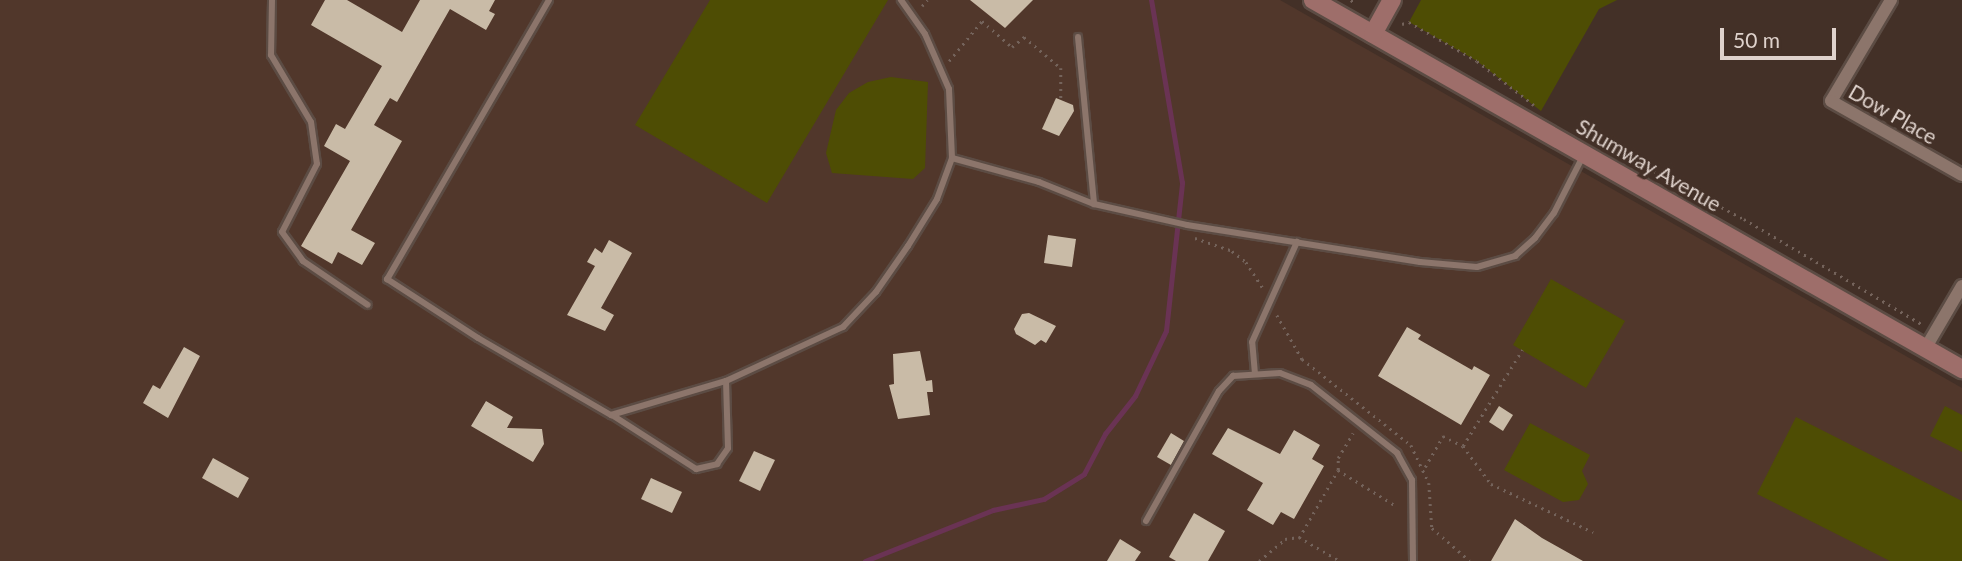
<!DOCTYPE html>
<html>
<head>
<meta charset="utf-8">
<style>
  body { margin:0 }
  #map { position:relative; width:1962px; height:561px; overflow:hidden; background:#433027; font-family:Lato,sans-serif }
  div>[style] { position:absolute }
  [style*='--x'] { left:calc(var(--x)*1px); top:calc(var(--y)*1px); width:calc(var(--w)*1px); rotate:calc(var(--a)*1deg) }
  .built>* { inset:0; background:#51372b }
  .green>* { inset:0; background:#4e4d04 }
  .stream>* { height:4.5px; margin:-2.25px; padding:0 2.25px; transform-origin:2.25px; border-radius:2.25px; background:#6a3354 }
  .building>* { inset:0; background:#c9bba7 }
  .path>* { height:2.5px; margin-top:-1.25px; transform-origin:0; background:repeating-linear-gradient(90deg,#74635b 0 2px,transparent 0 7px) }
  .roads { filter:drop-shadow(2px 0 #5c4c44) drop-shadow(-2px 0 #5c4c44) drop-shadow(0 2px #5c4c44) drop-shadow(0 -2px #5c4c44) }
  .lane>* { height:6px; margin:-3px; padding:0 3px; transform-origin:3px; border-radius:3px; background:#8c756b }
  .street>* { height:12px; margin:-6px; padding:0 6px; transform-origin:6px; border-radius:6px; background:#8c756b }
  .secondary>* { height:18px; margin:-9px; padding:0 9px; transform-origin:9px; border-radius:9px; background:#9e6e6a }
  span { translate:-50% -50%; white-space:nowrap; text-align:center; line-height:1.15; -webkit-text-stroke:7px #433027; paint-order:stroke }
  .street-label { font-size:21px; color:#dfd2cc }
  .scale { position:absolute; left:1720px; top:28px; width:116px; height:32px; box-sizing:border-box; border:4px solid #dfd2cc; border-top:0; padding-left:9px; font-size:21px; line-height:24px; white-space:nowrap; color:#dfd2cc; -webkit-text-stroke:5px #433027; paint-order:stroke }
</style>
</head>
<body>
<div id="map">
  <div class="built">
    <i style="clip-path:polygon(0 0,1280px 0,1962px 388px,1962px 561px,0 561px)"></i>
  </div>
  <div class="green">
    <i style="clip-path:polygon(710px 0,888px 0,767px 203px,635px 125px)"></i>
    <i style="clip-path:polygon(1421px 0,1617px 0,1599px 9px,1541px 111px,1477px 61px,1409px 22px)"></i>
    <i style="clip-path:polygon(891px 77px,928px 82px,925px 168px,913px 179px,832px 173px,826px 153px,836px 110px,849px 93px,868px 82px)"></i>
    <i style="clip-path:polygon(1551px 279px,1625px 321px,1586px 388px,1513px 345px)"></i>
    <i style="clip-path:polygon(1945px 406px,1962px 415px,1962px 452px,1930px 436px)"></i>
    <i style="clip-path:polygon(1796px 417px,1962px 501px,1962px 561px,1890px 561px,1757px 494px)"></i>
    <i style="clip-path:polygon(1530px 423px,1590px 455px,1582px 471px,1588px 484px,1579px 500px,1563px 502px,1504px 470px)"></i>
  </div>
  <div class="stream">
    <i style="--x:865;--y:561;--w:138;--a:-21.7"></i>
    <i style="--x:993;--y:510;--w:52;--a:-12.2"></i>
    <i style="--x:1044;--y:499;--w:47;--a:-32"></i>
    <i style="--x:1084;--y:474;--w:45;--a:-62.3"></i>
    <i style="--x:1105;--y:434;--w:48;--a:-51.7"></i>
    <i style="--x:1135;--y:396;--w:72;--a:-64.5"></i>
    <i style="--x:1166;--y:331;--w:149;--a:-83.8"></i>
    <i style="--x:1182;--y:183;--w:186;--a:-99.6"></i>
  </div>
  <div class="building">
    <i style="clip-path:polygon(325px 0,347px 0,402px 32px,420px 0,495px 0,489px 11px,495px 14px,486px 30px,450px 9px,397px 102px,390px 98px,374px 125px,402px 141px,351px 230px,375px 243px,362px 265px,338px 252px,332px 264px,301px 246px,350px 161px,324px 146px,336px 124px,345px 129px,382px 66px,311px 25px)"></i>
    <i style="clip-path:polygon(970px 0,1033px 0,1005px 28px)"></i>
    <i style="clip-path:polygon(1056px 98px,1073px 105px,1074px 111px,1059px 136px,1042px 129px)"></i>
    <i style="clip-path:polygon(1048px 235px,1076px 239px,1072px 267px,1044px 263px)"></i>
    <i style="clip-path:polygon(609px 240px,632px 253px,601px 308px,614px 315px,605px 331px,567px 315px,595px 266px,587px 262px,595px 248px,602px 253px)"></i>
    <i style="clip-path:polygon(1029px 313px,1056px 326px,1046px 343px,1041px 340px,1035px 345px,1016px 334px,1014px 329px,1022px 314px)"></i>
    <i style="clip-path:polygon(1407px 327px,1421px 335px,1418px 339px,1472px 370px,1474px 366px,1490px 375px,1461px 425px,1378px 376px)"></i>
    <i style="clip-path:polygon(184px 347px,200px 356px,168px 418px,143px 403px,153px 385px,160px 389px)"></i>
    <i style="clip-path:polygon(920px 351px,926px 381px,932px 380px,933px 392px,927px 392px,930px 415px,898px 419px,889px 385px,894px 384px,893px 354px)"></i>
    <i style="clip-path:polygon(486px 401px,513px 417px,507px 428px,542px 429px,544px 444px,533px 462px,471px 426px)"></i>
    <i style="clip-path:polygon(1499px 406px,1513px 415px,1503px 431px,1489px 422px)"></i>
    <i style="clip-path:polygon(1228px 428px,1280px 454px,1294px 430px,1320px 445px,1312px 459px,1324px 466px,1294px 519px,1281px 512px,1273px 525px,1247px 510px,1263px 483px,1212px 454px)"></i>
    <i style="clip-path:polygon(1171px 433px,1184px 441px,1171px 465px,1157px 457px)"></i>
    <i style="clip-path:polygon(754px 451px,775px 460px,760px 491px,739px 481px)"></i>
    <i style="clip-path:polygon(213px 458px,249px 478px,238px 498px,202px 478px)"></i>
    <i style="clip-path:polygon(651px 478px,682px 492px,672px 513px,641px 499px)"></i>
    <i style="clip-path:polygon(1194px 513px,1225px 531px,1208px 561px,1176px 561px,1169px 557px)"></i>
    <i style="clip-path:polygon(1515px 519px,1542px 538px,1583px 561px,1491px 561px)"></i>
    <i style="clip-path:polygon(1120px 539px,1141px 552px,1135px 561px,1107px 561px)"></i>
  </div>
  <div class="path">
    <i style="--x:1351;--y:0;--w:5;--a:37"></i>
    <i style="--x:922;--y:6;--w:8;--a:-50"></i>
    <i style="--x:1402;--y:24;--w:7;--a:-16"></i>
    <i style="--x:1409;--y:22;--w:78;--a:29.8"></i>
    <i style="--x:1477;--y:61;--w:72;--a:37.7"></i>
    <i style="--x:949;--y:61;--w:52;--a:-50.5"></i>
    <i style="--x:982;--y:21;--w:40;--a:41"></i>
    <i style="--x:1012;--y:47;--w:16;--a:-40"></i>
    <i style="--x:1024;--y:37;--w:48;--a:40"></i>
    <i style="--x:1061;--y:68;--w:32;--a:90"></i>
    <i style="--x:1592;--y:138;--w:172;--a:28.1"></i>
    <i style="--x:1744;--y:219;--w:208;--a:30.6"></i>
    <i style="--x:1195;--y:238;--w:39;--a:19"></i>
    <i style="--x:1232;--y:251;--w:18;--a:38"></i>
    <i style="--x:1246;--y:262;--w:33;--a:57"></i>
    <i style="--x:1277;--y:315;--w:51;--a:60.4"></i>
    <i style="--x:1302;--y:359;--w:139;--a:38.3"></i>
    <i style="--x:1411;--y:445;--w:42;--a:64.7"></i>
    <i style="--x:1429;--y:483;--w:45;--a:86.2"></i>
    <i style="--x:1432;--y:528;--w:50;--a:41"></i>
    <i style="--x:1463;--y:446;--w:113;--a:-58.4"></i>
    <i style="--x:1425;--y:467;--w:36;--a:-60"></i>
    <i style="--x:1443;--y:436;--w:22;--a:27"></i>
    <i style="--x:1463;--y:446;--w:47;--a:53.6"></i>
    <i style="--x:1491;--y:484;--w:113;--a:25.2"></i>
    <i style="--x:1338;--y:470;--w:12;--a:-90"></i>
    <i style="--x:1338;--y:458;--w:29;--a:-59"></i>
    <i style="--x:1299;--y:538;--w:78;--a:-60.2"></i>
    <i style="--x:1338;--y:470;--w:68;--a:31.8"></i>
    <i style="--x:1259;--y:561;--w:34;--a:-40"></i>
    <i style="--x:1285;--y:539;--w:14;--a:-8"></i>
    <i style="--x:1299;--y:537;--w:48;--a:30.3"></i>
  </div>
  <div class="roads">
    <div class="lane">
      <i style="--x:272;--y:0;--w:55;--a:91"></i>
      <i style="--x:271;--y:55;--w:78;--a:59.2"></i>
      <i style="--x:311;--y:122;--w:42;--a:81.9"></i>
      <i style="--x:317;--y:164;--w:76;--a:117.2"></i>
      <i style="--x:282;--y:232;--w:36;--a:54"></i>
      <i style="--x:303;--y:261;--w:78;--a:34.1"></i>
      <i style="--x:549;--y:0;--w:323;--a:120.1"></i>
      <i style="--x:387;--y:279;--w:108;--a:33"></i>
      <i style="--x:478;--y:338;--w:154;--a:30.1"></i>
      <i style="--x:611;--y:415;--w:120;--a:-16.5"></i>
      <i style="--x:726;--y:381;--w:129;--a:-24.8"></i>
      <i style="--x:843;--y:327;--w:48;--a:-46.7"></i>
      <i style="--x:876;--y:292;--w:56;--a:-55.2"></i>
      <i style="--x:908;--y:246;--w:55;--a:-58.3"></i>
      <i style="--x:937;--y:199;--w:44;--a:-69.9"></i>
      <i style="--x:952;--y:158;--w:69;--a:-92.5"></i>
      <i style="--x:949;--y:89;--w:60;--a:-113.6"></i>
      <i style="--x:925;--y:34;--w:42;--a:-125.2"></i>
      <i style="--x:1078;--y:37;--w:168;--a:84.5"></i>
      <i style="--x:952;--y:158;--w:90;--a:15.4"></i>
      <i style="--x:1039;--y:182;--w:59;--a:21.8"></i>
      <i style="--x:1094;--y:204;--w:95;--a:12.7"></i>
      <i style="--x:1187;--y:225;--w:236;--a:9"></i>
      <i style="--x:1420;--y:262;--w:57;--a:5"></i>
      <i style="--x:1477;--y:267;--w:40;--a:-16"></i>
      <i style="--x:1515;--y:256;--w:27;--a:-42"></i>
      <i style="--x:1535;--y:238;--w:31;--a:-53"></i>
      <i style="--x:1554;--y:213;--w:64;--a:-63"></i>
      <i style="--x:1255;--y:374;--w:32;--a:-95"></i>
      <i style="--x:1252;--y:342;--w:110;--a:-65.8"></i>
      <i style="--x:612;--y:415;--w:100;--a:32.7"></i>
      <i style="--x:696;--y:469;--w:22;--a:-13"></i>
      <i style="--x:717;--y:464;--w:19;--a:-55"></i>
      <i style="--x:728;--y:448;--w:67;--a:-91.7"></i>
      <i style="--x:1146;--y:521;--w:149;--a:-60.7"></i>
      <i style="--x:1219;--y:391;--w:21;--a:-47"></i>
      <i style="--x:1233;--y:376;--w:47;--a:-3.7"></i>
      <i style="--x:1280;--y:373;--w:33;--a:21"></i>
      <i style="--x:1311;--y:385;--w:110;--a:38.3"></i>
      <i style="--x:1397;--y:453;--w:31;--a:61"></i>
      <i style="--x:1412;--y:480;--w:81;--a:89.3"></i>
    </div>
    <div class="street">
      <i style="--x:1891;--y:0;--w:117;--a:120.7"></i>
      <i style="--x:1831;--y:101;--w:150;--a:29.5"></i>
      <i style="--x:1925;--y:349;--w:73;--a:-59.6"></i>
    </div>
    <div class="secondary">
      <i style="--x:1313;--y:0;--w:747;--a:29.62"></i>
      <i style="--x:1373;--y:34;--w:39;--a:-61"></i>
    </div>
  </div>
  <div class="street-label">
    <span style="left:1893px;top:114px;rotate:30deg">Dow Place</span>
    <span style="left:1649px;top:165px;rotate:30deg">Shumway Avenue</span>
  </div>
  <div class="scale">50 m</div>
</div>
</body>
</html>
